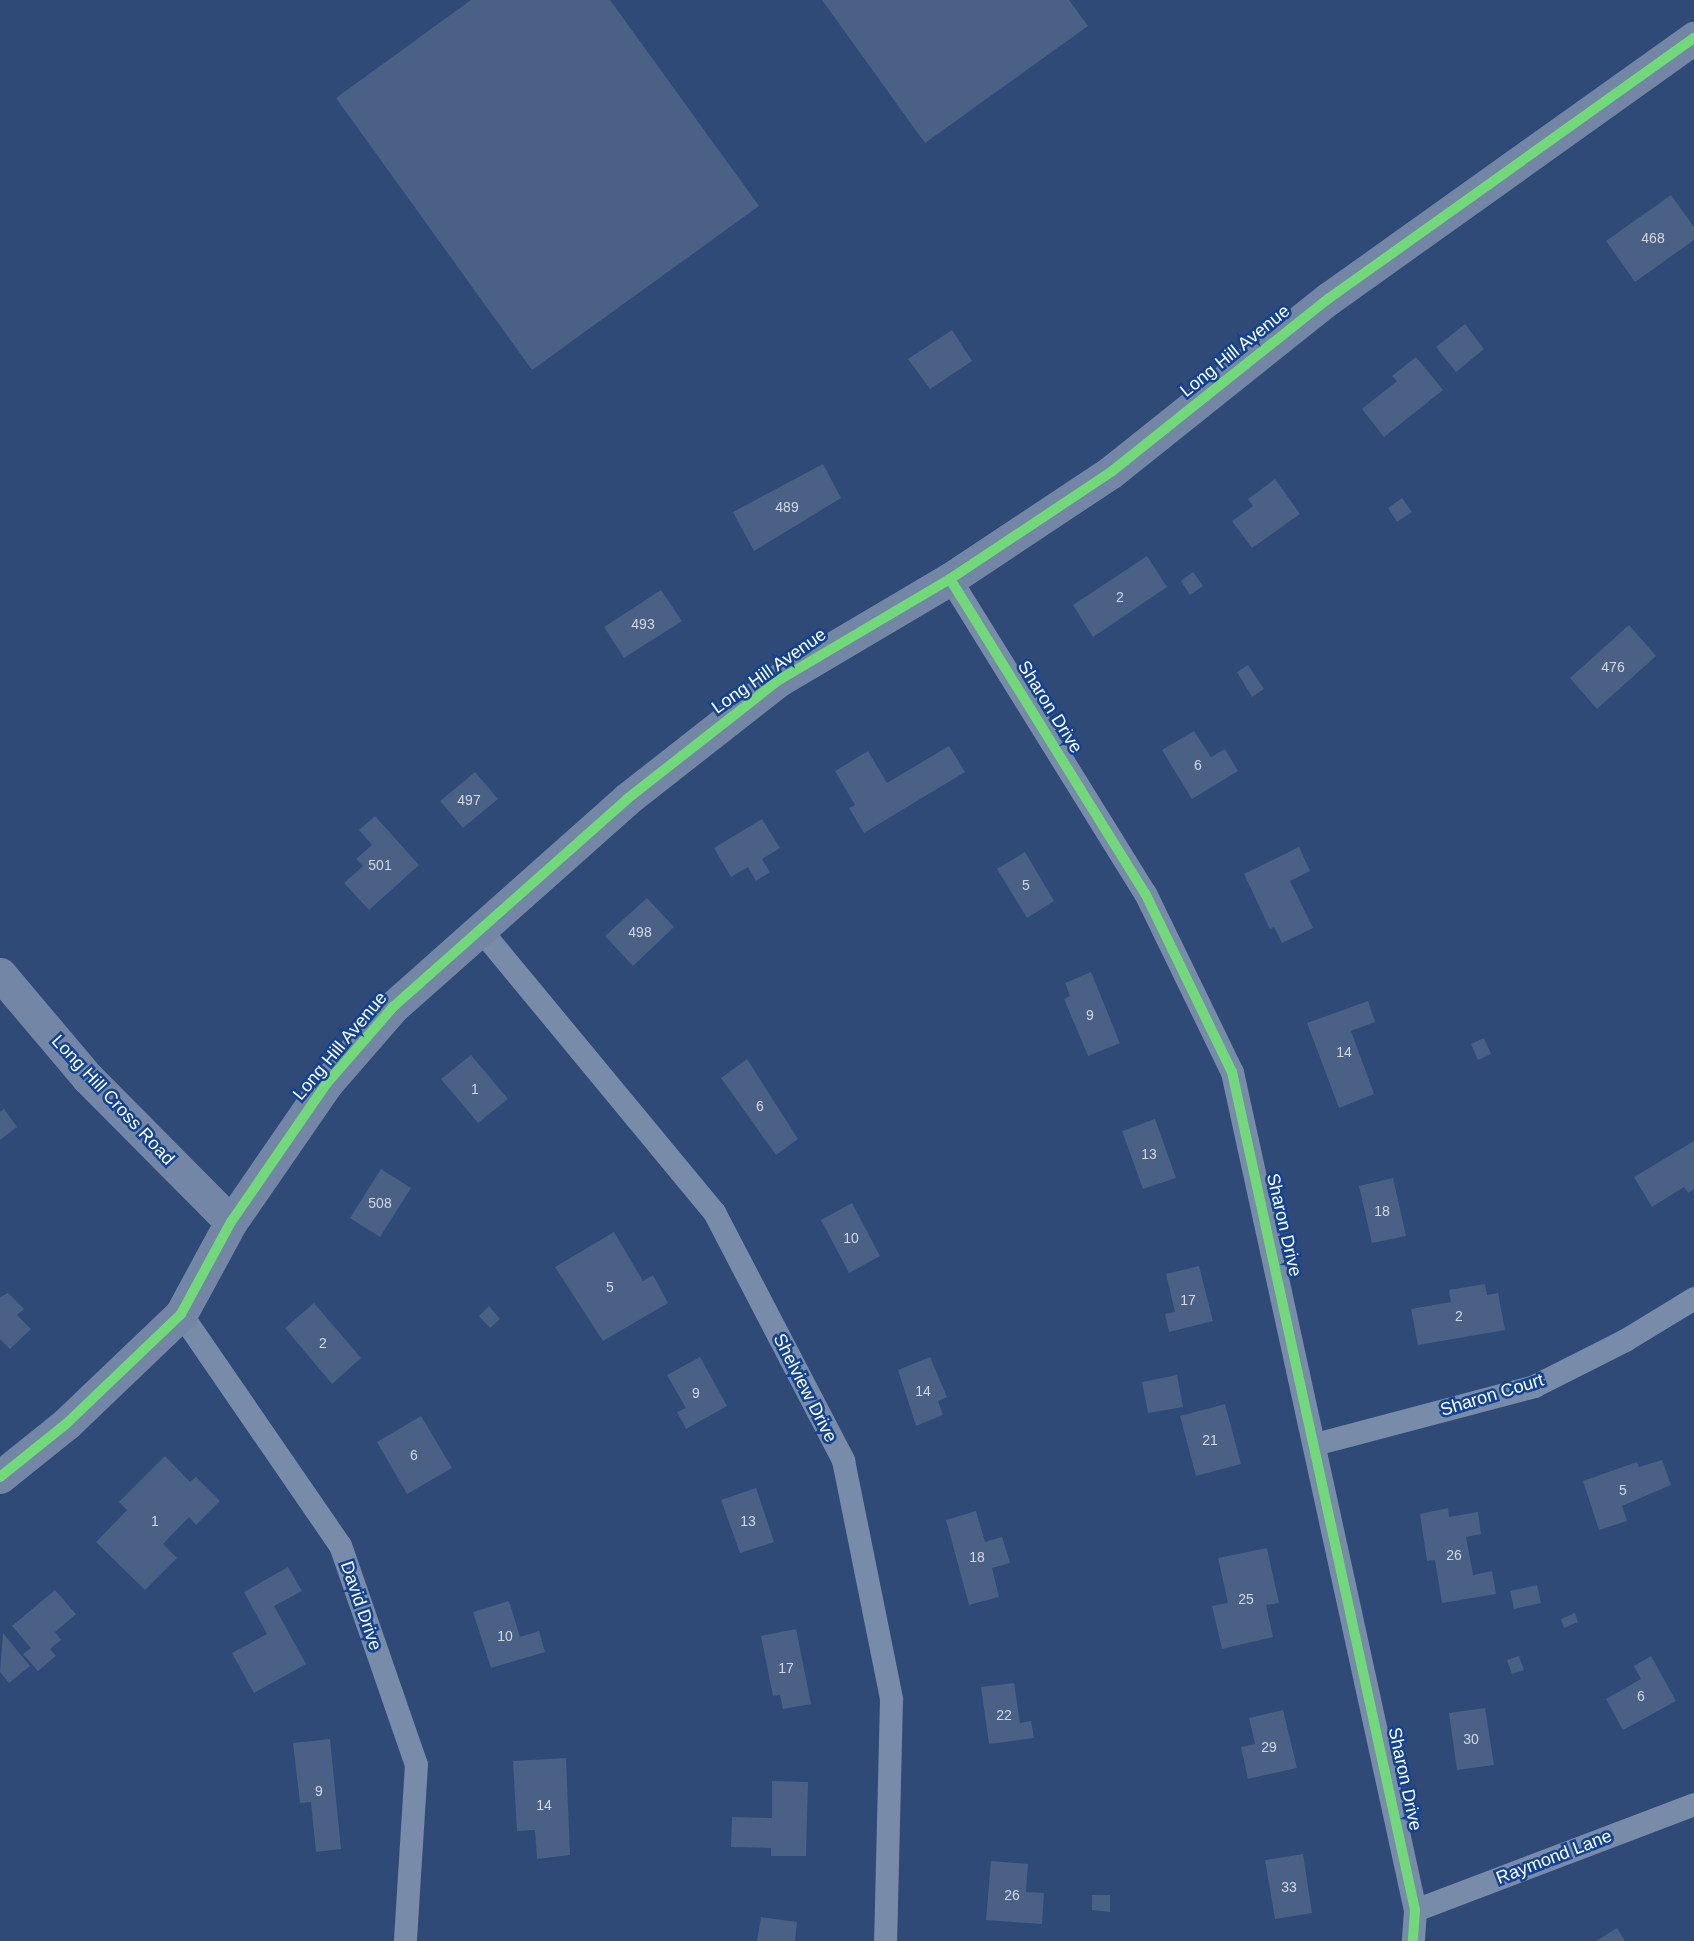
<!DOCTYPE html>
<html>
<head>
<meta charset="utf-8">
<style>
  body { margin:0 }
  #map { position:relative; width:1694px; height:1941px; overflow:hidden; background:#2f4a76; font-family:Arial,sans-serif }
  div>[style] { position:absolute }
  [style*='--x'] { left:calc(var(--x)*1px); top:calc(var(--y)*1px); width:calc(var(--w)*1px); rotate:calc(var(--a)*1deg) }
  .building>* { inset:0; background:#4a6084 }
  .street>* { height:23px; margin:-11.5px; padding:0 11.5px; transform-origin:11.5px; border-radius:11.5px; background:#788ba9 }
  .secondary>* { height:33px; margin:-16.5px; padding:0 16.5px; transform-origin:16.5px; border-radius:16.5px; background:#7386a5 }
  .cycleway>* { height:10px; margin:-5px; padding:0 5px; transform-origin:5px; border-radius:5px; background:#71d979 }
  span { translate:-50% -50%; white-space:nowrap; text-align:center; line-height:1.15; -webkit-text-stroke:5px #124293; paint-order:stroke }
  .number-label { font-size:14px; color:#d2d7e0 }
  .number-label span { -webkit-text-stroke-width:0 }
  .street-label { font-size:18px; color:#fff }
</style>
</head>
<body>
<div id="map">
  <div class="building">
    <i style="clip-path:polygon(471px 0,610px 0,759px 206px,532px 370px,336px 98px)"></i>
    <i style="clip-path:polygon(822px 0,1069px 0,1088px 26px,925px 143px)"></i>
    <i style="clip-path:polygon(1671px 195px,1694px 227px,1694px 240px,1635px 282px,1606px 241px)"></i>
    <i style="clip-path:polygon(1465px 324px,1484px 349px,1456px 372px,1436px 347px)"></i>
    <i style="clip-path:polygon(952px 330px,972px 361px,930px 389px,908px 359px)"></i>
    <i style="clip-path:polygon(1416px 357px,1443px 390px,1384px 437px,1362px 409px,1397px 381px,1392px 376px)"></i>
    <i style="clip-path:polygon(823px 464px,841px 498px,754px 551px,733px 512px)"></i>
    <i style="clip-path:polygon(1275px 479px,1300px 514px,1252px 548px,1232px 521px,1253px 506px,1248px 499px)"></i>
    <i style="clip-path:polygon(1402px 498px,1412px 512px,1397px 522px,1388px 508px)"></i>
    <i style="clip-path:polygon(1147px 556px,1167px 587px,1093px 637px,1073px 605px)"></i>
    <i style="clip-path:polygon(1193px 572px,1203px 586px,1190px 595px,1181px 581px)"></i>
    <i style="clip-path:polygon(661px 590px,682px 621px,624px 658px,604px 627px)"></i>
    <i style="clip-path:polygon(1629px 625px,1656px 656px,1597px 709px,1570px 678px)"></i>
    <i style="clip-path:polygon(1248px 665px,1264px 689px,1252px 697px,1237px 672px)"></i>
    <i style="clip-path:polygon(1194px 731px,1211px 757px,1225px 749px,1238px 771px,1192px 799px,1162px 750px)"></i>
    <i style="clip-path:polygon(949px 746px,965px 772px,864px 833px,849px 808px,855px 805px,835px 771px,868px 751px,887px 783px)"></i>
    <i style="clip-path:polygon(475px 772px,498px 799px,463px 828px,440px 801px)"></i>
    <i style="clip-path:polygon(375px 816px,419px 865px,369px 910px,344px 883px,363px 866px,356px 859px,372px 845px,359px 830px)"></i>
    <i style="clip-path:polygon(762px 819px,780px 848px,762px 859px,770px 872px,756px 881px,748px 867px,731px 877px,714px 848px)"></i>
    <i style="clip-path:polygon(1299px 847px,1310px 871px,1290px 881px,1313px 928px,1282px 943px,1274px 927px,1270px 929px,1244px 874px)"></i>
    <i style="clip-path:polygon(1025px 852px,1054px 901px,1027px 918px,997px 869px)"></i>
    <i style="clip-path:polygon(647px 898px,674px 927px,633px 966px,605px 936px)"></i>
    <i style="clip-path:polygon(1091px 972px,1120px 1043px,1088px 1056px,1064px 999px,1070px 996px,1065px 983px)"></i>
    <i style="clip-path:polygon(1368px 1001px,1375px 1022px,1351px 1031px,1374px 1094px,1339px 1108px,1307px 1023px)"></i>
    <i style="clip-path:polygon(1484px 1038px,1491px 1054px,1478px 1060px,1471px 1044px)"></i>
    <i style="clip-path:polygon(471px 1055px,508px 1099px,478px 1123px,441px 1079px)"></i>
    <i style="clip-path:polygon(747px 1059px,798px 1139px,776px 1155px,721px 1078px)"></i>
    <i style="clip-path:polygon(4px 1109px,17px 1127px,0 1140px,0 1112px)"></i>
    <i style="clip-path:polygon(1155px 1119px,1176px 1178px,1143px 1189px,1122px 1131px)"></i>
    <i style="clip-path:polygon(1694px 1141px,1694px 1189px,1688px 1193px,1684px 1187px,1652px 1207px,1634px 1177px)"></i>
    <i style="clip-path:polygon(381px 1169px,411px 1188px,380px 1237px,350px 1218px)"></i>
    <i style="clip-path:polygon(1393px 1178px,1406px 1236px,1372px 1243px,1359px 1186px)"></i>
    <i style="clip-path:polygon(852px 1203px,880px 1256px,849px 1273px,821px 1220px)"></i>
    <i style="clip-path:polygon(614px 1232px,643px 1281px,653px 1275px,668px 1303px,603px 1341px,555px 1267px)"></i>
    <i style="clip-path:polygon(1199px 1266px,1213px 1321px,1169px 1332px,1165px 1314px,1175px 1312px,1166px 1274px)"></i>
    <i style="clip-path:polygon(1485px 1284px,1487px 1295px,1498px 1293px,1505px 1330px,1418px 1345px,1411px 1309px,1451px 1302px,1449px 1290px)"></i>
    <i style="clip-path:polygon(8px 1293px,24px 1309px,17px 1315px,31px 1329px,10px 1349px,0 1339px,0 1297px)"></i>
    <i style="clip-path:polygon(314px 1303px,361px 1358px,332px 1384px,285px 1328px)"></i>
    <i style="clip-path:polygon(489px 1306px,500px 1319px,490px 1328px,479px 1316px)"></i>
    <i style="clip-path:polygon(700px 1357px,727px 1406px,686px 1429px,677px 1412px,686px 1408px,667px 1375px)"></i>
    <i style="clip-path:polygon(930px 1357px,947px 1397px,938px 1401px,943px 1415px,916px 1426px,898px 1370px)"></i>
    <i style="clip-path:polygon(1177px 1375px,1183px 1407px,1148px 1413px,1142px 1382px)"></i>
    <i style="clip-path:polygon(1225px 1404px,1241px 1464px,1196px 1476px,1180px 1416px)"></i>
    <i style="clip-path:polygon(421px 1416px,452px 1468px,407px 1494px,377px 1442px)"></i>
    <i style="clip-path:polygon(165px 1456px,190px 1482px,196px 1477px,220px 1501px,196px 1525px,189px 1517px,163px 1544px,177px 1558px,145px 1590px,96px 1542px,127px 1510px,119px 1502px)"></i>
    <i style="clip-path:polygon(1662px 1460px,1671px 1485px,1622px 1506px,1627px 1521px,1599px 1530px,1583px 1481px,1637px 1462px,1639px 1467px)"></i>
    <i style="clip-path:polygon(756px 1488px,774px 1542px,740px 1553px,721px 1500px)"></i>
    <i style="clip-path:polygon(1448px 1508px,1449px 1517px,1478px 1512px,1481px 1534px,1466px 1537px,1473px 1575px,1492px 1571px,1496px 1594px,1442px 1603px,1435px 1560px,1427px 1561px,1420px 1514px)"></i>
    <i style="clip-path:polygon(976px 1511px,985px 1542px,1002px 1537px,1010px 1563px,992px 1568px,999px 1597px,969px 1605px,946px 1520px)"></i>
    <i style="clip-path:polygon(1267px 1548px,1279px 1603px,1266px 1605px,1273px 1637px,1222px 1649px,1212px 1606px,1228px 1603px,1218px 1558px)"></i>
    <i style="clip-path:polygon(288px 1567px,302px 1591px,274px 1606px,306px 1664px,254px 1693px,232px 1653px,267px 1634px,244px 1592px)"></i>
    <i style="clip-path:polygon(1537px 1585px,1541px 1603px,1514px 1609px,1510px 1591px)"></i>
    <i style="clip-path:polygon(55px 1590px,76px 1614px,55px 1632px,61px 1640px,50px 1649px,56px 1656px,38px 1671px,23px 1654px,31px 1648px,12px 1626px)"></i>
    <i style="clip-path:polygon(509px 1601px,520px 1637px,539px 1631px,545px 1652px,491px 1668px,473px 1612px)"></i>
    <i style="clip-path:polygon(1575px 1613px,1578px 1622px,1564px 1628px,1561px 1619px)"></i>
    <i style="clip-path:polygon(796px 1629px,811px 1704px,783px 1709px,780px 1695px,773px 1696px,761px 1636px)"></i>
    <i style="clip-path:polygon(3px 1633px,30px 1666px,9px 1683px,0 1672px)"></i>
    <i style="clip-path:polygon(1519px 1656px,1524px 1670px,1512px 1674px,1507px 1660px)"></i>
    <i style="clip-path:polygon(1651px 1656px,1676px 1701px,1623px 1730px,1606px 1699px,1641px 1679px,1634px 1666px)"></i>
    <i style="clip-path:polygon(1014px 1683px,1020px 1723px,1031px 1721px,1034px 1738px,989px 1744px,981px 1687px)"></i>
    <i style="clip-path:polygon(1485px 1708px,1494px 1765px,1457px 1770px,1449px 1713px)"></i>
    <i style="clip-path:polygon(1283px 1710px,1297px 1768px,1248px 1779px,1241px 1747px,1255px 1744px,1249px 1718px)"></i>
    <i style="clip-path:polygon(330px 1739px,341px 1849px,316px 1852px,311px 1802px,300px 1803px,293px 1743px)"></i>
    <i style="clip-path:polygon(566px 1758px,570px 1855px,537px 1859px,535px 1830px,517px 1831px,513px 1761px)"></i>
    <i style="clip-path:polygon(772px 1781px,808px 1782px,806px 1856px,771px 1856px,771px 1848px,731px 1847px,732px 1817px,772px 1818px)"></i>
    <i style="clip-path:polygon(1303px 1854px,1312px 1913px,1275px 1919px,1265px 1860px)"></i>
    <i style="clip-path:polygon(991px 1861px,1028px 1864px,1026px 1892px,1044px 1893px,1042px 1924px,986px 1920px)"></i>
    <i style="clip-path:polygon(1092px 1895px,1110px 1895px,1110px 1912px,1092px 1910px)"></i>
    <i style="clip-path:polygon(761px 1917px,797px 1922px,795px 1941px,757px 1941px)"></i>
    <i style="clip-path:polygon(1617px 1928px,1625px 1941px,1596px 1941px)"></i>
  </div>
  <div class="street">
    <i style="--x:950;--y:579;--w:370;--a:58.2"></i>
    <i style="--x:1145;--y:893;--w:199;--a:64.1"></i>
    <i style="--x:1232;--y:1072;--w:858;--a:77.68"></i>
    <i style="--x:1415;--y:1910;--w:31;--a:94"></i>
    <i style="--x:479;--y:928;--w:369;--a:50.4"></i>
    <i style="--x:714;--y:1212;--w:280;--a:62.5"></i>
    <i style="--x:843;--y:1460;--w:244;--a:78.6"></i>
    <i style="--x:891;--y:1699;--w:242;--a:91.4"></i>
    <i style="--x:181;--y:1314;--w:280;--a:55.5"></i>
    <i style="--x:340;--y:1545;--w:232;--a:70.9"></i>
    <i style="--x:416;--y:1764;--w:177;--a:93.6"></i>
    <i style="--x:1315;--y:1444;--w:227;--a:-14.8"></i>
    <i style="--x:1534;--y:1386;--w:102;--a:-26.8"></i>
    <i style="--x:1625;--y:1340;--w:81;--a:-31.3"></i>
    <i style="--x:1415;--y:1910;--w:298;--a:-20.8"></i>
  </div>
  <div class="secondary">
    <i style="--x:0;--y:974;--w:135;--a:49.8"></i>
    <i style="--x:87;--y:1077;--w:204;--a:45.2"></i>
    <i style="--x:0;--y:1477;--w:85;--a:-38.8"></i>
    <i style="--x:66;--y:1424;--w:159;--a:-43.7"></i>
    <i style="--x:181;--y:1314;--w:105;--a:-61.5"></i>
    <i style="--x:231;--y:1222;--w:169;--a:-55.4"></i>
    <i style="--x:327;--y:1083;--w:101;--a:-49"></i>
    <i style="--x:393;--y:1007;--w:313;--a:-41.6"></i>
    <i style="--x:627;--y:799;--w:193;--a:-38.1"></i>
    <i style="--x:779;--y:680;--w:199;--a:-30.6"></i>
    <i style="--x:950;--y:579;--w:193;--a:-33.6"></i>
    <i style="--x:1111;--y:472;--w:278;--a:-38.6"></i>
    <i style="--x:1328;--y:299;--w:450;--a:-35.5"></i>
  </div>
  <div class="cycleway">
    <i style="--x:950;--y:579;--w:370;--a:58.2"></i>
    <i style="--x:1145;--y:893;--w:199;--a:64.1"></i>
    <i style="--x:1232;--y:1072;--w:858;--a:77.68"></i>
    <i style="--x:1415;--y:1910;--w:31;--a:94"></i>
    <i style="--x:0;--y:1477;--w:85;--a:-38.8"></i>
    <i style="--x:66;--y:1424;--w:159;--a:-43.7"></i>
    <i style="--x:181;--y:1314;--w:105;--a:-61.5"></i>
    <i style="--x:231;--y:1222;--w:169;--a:-55.4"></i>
    <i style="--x:327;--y:1083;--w:101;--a:-49"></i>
    <i style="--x:393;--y:1007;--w:313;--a:-41.6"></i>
    <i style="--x:627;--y:799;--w:193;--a:-38.1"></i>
    <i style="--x:779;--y:680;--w:199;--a:-30.6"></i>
    <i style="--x:950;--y:579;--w:193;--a:-33.6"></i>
    <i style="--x:1111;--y:472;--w:278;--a:-38.6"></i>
    <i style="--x:1328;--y:299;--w:450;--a:-35.5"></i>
  </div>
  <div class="number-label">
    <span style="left:1653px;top:238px">468</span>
    <span style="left:787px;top:507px">489</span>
    <span style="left:1120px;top:597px">2</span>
    <span style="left:643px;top:624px">493</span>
    <span style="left:1613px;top:667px">476</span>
    <span style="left:1198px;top:765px">6</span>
    <span style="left:469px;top:800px">497</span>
    <span style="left:380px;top:865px">501</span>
    <span style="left:1026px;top:885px">5</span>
    <span style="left:640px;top:932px">498</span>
    <span style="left:1090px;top:1015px">9</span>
    <span style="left:1344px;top:1052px">14</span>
    <span style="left:475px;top:1089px">1</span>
    <span style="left:760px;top:1106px">6</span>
    <span style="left:1149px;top:1154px">13</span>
    <span style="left:380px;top:1203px">508</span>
    <span style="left:1382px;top:1211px">18</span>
    <span style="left:851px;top:1238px">10</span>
    <span style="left:610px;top:1287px">5</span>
    <span style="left:1188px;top:1300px">17</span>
    <span style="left:1459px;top:1316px">2</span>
    <span style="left:323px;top:1343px">2</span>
    <span style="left:923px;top:1391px">14</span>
    <span style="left:696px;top:1393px">9</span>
    <span style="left:1210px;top:1440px">21</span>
    <span style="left:414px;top:1455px">6</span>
    <span style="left:1623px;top:1490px">5</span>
    <span style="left:155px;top:1521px">1</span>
    <span style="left:748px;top:1521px">13</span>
    <span style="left:1454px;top:1555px">26</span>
    <span style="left:977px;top:1557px">18</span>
    <span style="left:1246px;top:1599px">25</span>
    <span style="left:505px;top:1636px">10</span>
    <span style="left:786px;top:1668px">17</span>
    <span style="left:1641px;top:1696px">6</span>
    <span style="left:1004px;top:1715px">22</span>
    <span style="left:1471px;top:1739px">30</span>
    <span style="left:1269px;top:1747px">29</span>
    <span style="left:319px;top:1791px">9</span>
    <span style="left:544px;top:1805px">14</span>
    <span style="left:1289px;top:1887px">33</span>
    <span style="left:1012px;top:1895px">26</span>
  </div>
  <div class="street-label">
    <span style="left:1235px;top:351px;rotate:-39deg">Long Hill Avenue</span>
    <span style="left:769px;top:671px;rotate:-35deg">Long Hill Avenue</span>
    <span style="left:1050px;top:707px;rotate:58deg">Sharon Drive</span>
    <span style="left:340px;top:1046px;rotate:-50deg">Long Hill Avenue</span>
    <span style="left:113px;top:1100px;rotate:47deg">Long Hill Cross Road</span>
    <span style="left:1284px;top:1225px;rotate:77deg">Sharon Drive</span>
    <span style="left:805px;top:1388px;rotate:63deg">Shelview Drive</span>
    <span style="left:1492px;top:1395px;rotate:-17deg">Sharon Court</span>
    <span style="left:361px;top:1606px;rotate:71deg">David Drive</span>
    <span style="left:1405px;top:1779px;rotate:78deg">Sharon Drive</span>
    <span style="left:1554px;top:1857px;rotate:-21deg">Raymond Lane</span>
  </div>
</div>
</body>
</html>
